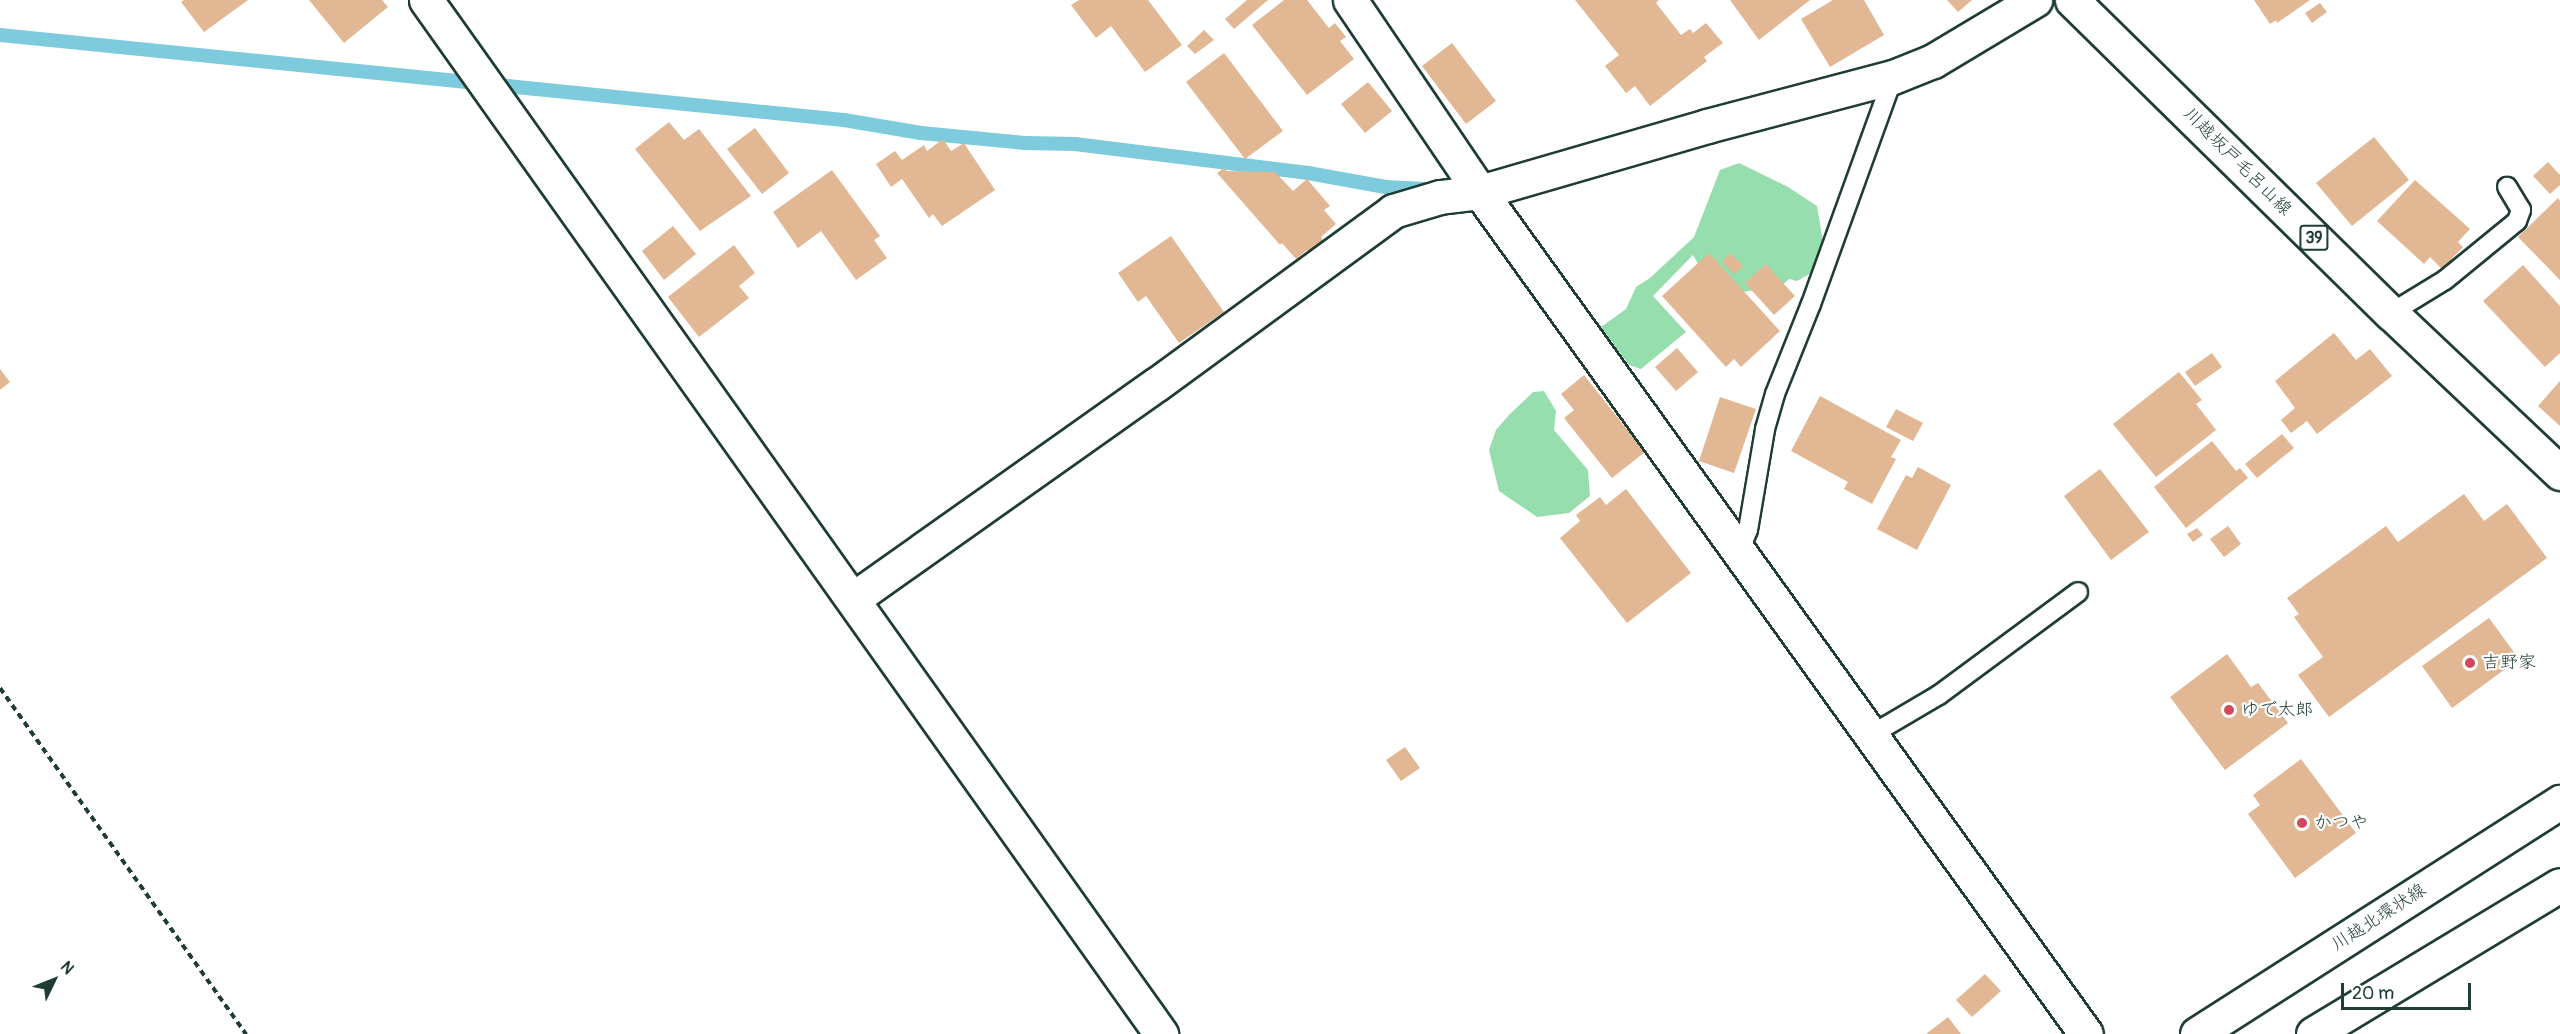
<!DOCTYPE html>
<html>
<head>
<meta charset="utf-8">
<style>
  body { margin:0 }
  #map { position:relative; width:2560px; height:1034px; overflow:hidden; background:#fff; font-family:Pangolin,"Klee One",sans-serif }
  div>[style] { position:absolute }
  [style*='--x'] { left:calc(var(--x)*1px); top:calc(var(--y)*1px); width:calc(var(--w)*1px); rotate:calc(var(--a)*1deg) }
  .green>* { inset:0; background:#96dead }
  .stream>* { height:14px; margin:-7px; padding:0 7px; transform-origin:7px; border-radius:7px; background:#7dcbdc }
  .building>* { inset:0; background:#e2b793 }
  .path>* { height:4px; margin-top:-2px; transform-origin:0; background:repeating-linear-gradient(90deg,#1f3d34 0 6px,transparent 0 10.5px) }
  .roads { filter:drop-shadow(2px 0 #1f3d34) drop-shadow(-2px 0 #1f3d34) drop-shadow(0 2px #1f3d34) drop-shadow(0 -2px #1f3d34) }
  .lane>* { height:18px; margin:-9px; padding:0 9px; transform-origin:9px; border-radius:9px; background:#fff }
  .street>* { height:33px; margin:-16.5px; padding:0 16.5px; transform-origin:16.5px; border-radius:16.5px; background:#fff }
  .secondary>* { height:33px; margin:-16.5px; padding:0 16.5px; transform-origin:16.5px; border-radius:16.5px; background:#fff }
  .primary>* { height:33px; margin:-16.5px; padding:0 16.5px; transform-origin:16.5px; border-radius:16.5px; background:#fff }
  .dots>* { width:16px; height:16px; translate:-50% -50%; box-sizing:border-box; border:3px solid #fff; border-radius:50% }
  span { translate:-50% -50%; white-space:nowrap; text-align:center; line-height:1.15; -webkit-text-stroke:4.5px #fff; paint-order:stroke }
  .shield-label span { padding:2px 4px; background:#fff; border:2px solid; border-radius:4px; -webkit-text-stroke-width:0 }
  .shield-label { font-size:16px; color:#1f3d34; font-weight:700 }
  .street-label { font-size:18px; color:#1f3d34 }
  .poi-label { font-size:18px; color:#1f3d34 }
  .left { translate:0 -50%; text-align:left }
  .north { position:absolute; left:24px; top:950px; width:60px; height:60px; -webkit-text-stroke:4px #fff; paint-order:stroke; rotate:47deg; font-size:16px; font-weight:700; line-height:24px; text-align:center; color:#1f3d34 }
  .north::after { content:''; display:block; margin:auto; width:21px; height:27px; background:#1f3d34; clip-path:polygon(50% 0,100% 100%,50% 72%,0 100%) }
  .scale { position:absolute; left:2341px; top:983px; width:130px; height:27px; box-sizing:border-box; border:3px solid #1f3d34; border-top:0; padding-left:8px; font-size:18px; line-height:21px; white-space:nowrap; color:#1f3d34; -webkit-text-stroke:4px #fff; paint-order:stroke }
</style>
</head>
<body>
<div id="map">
  <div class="green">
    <i style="clip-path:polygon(1739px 163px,1788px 187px,1817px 206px,1823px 241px,1813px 272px,1797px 281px,1789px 279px,1775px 292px,1757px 290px,1728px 294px,1710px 286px,1693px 255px,1653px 296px,1686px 332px,1641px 369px,1629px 365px,1601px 327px,1626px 309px,1636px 287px,1650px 278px,1694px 237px,1720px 170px)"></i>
    <i style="clip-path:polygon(1544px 391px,1556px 411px,1554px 430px,1588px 470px,1590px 496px,1569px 513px,1537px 517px,1499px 491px,1489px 450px,1496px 430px,1509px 415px,1533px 392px)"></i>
  </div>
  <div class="stream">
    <i style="--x:0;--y:35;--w:848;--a:5.75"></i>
    <i style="--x:844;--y:120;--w:78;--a:9.6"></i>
    <i style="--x:921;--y:133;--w:104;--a:5.5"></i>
    <i style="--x:1025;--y:143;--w:50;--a:1.1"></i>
    <i style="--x:1075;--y:144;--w:235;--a:7.1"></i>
    <i style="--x:1308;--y:173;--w:79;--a:10.2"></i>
    <i style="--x:1386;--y:187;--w:39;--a:3"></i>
  </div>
  <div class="building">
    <i style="clip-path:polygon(184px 0,248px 0,204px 32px,181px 2px)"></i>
    <i style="clip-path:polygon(309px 0,382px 0,388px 7px,344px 43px)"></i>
    <i style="clip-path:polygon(1079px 0,1148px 0,1182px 45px,1145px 72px,1111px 26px,1096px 38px,1071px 5px)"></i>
    <i style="clip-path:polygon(1247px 0,1268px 0,1234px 29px,1225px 19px)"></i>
    <i style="clip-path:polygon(1284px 0,1307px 0,1329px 28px,1335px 23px,1346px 37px,1340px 41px,1354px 59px,1307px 95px,1252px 25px)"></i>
    <i style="clip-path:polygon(1575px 0,1659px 0,1656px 3px,1681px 35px,1690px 29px,1693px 33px,1706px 23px,1723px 43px,1704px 57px,1707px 61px,1650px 106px,1635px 86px,1626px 93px,1605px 66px,1619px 55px)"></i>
    <i style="clip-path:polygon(1730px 0,1810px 0,1759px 40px)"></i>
    <i style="clip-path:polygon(1833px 0,1864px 0,1884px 35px,1830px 67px,1801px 19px)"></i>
    <i style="clip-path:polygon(1947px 0,1972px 0,1958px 12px)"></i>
    <i style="clip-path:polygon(2254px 0,2310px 0,2277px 23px,2276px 20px,2270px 24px)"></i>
    <i style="clip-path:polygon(2320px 3px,2327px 12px,2312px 23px,2305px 13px)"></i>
    <i style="clip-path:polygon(1204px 30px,1214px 40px,1195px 54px,1187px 46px)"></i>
    <i style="clip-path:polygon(1452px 43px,1496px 101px,1466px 124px,1422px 66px)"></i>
    <i style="clip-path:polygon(1224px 53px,1283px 131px,1245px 159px,1186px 82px)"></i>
    <i style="clip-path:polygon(1368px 82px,1392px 111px,1365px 133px,1341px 104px)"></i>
    <i style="clip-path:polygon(669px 122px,684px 140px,699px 129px,751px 196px,700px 231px,635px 149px)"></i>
    <i style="clip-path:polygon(755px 128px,789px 173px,762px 194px,727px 149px)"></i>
    <i style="clip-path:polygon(2374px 137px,2409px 180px,2352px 226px,2316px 183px)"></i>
    <i style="clip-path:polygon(943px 139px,951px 151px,964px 143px,995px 190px,942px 226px,933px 214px,929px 218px,902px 179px,891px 187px,876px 164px,895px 151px,902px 160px,924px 145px,927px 151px)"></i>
    <i style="clip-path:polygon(2548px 162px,2560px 175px,2560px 185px,2550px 194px,2533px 176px)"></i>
    <i style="clip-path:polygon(1224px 168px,1227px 171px,1275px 172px,1293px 191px,1307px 179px,1330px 206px,1324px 210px,1336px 224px,1321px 237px,1324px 242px,1311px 253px,1307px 250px,1296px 259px,1282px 243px,1280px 245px,1217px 173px)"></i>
    <i style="clip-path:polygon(832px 170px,880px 236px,874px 240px,887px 258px,856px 280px,821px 231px,798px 248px,773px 212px)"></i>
    <i style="clip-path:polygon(2415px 180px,2470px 229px,2458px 242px,2463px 247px,2442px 269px,2430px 257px,2424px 264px,2377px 221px)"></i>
    <i style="clip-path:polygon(2558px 198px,2560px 201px,2560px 280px,2518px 237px)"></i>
    <i style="clip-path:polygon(673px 226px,696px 254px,664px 280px,642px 251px)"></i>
    <i style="clip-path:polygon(1171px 236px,1224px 312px,1179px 343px,1146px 296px,1138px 302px,1118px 273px)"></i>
    <i style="clip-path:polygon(734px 245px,755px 273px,739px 286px,749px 298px,699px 337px,668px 297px)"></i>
    <i style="clip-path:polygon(1709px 253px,1780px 331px,1741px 367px,1734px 359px,1726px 367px,1662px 296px)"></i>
    <i style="clip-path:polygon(1730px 253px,1743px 266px,1734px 274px,1722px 261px)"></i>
    <i style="clip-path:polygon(1766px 264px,1795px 296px,1774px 315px,1745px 283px)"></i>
    <i style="clip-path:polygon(2523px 265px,2560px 306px,2560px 353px,2545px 367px,2483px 301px)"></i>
    <i style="clip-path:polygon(2334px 333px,2356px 360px,2370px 349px,2392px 376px,2317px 434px,2307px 421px,2291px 433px,2281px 420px,2295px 408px,2275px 381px)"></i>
    <i style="clip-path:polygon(1677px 348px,1698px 372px,1676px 391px,1655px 367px)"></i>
    <i style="clip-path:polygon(2212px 353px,2222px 367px,2195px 386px,2185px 372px)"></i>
    <i style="clip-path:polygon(0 369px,10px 382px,0 390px)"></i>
    <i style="clip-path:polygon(2179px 372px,2202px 400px,2196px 404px,2216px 430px,2156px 477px,2113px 424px)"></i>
    <i style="clip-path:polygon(1584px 375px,1645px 452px,1612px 478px,1564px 418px,1574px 410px,1561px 394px)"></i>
    <i style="clip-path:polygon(2560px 381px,2560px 426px,2538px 406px)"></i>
    <i style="clip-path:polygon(1820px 396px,1901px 440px,1891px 457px,1896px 459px,1872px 504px,1844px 489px,1848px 482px,1791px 451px)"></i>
    <i style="clip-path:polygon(1720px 397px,1756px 409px,1734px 473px,1699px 461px)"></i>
    <i style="clip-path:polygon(1896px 409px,1923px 423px,1913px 441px,1886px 427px)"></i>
    <i style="clip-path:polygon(2282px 434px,2294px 448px,2257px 478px,2245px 464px)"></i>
    <i style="clip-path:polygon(2212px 441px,2236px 471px,2240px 468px,2248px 478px,2186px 528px,2154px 487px)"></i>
    <i style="clip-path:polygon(1918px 467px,1951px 485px,1917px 550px,1877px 529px,1906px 475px,1912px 478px)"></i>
    <i style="clip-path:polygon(2100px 469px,2149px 532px,2111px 560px,2064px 496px)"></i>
    <i style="clip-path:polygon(1626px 489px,1691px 573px,1627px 623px,1560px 538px,1580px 521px,1576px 515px,1600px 497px,1606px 505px)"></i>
    <i style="clip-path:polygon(2464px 494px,2484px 521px,2507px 504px,2547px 558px,2329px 717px,2298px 675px,2323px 657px,2294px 617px,2299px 614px,2287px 598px,2386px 526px,2398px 542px)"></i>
    <i style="clip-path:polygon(2228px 526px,2241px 544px,2224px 557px,2210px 539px)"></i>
    <i style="clip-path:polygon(2197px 528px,2203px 535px,2193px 542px,2187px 534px)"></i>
    <i style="clip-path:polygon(2489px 618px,2519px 659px,2452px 708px,2422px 666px)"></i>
    <i style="clip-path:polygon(2227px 654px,2251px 687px,2258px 683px,2288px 723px,2225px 770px,2170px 697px)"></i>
    <i style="clip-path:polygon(1405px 747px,1420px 768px,1401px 781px,1386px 760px)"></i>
    <i style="clip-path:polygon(2301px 759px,2356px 833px,2295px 878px,2248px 814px,2260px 805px,2253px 795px)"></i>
    <i style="clip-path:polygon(1985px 974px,2001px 991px,1972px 1017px,1956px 1000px)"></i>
    <i style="clip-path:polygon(1948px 1017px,1961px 1034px,1926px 1034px)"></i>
  </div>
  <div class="path">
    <i style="--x:0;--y:688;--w:425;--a:54.6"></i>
  </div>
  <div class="roads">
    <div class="lane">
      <i style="--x:2391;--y:313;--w:63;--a:-31.4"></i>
      <i style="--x:2445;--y:280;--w:93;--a:-39.3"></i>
      <i style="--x:2517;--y:221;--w:12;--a:-70"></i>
      <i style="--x:2521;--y:210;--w:27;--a:-121"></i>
      <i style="--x:1739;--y:552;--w:24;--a:-68"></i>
      <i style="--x:1748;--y:530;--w:102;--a:-80.4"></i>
      <i style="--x:1765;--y:429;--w:36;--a:-74"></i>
      <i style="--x:1775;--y:394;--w:97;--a:-68.2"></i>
      <i style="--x:1811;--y:304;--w:241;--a:-70.1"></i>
      <i style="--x:1871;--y:735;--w:79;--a:-30.5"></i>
      <i style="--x:1939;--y:695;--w:173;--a:-36.5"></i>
    </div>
    <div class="street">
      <i style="--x:426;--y:0;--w:1269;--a:54.59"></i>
      <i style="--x:1350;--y:0;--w:232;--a:55.9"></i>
      <i style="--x:1480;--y:192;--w:236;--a:-16.2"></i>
      <i style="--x:1707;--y:126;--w:192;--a:-14.8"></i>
      <i style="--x:1893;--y:77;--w:43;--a:-21.8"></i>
      <i style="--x:1933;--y:61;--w:119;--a:-30.9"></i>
      <i style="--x:853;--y:599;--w:372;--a:-35.3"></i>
      <i style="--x:1157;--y:384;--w:293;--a:-36.2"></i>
      <i style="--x:1393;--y:211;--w:49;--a:-16.6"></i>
      <i style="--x:1440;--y:197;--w:40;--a:-7.1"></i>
      <i style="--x:1480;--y:192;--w:1037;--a:54.26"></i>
    </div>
    <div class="secondary">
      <i style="--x:2197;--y:1034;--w:431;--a:-32.6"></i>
      <i style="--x:2313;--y:1034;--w:288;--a:-31.1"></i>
    </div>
    <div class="primary">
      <i style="--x:2072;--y:0;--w:447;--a:44.5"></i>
      <i style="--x:2391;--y:313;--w:233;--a:43.4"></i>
    </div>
  </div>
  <div class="dots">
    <i style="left:2470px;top:663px;background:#d1495b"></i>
    <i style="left:2229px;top:710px;background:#d1495b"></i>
    <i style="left:2302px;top:823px;background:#d1495b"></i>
  </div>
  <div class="shield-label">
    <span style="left:2314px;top:238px">39</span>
  </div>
  <div class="street-label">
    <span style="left:2237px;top:162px;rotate:45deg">川越坂戸毛呂山線</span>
    <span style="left:2379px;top:918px;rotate:-33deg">川越北環状線</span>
  </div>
  <div class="poi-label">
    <span class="left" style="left:2482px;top:663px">吉野家</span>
    <span class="left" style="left:2241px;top:710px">ゆで太郎</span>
    <span class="left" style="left:2314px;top:823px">かつや</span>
  </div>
  <div class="north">N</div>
  <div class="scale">20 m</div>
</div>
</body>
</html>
